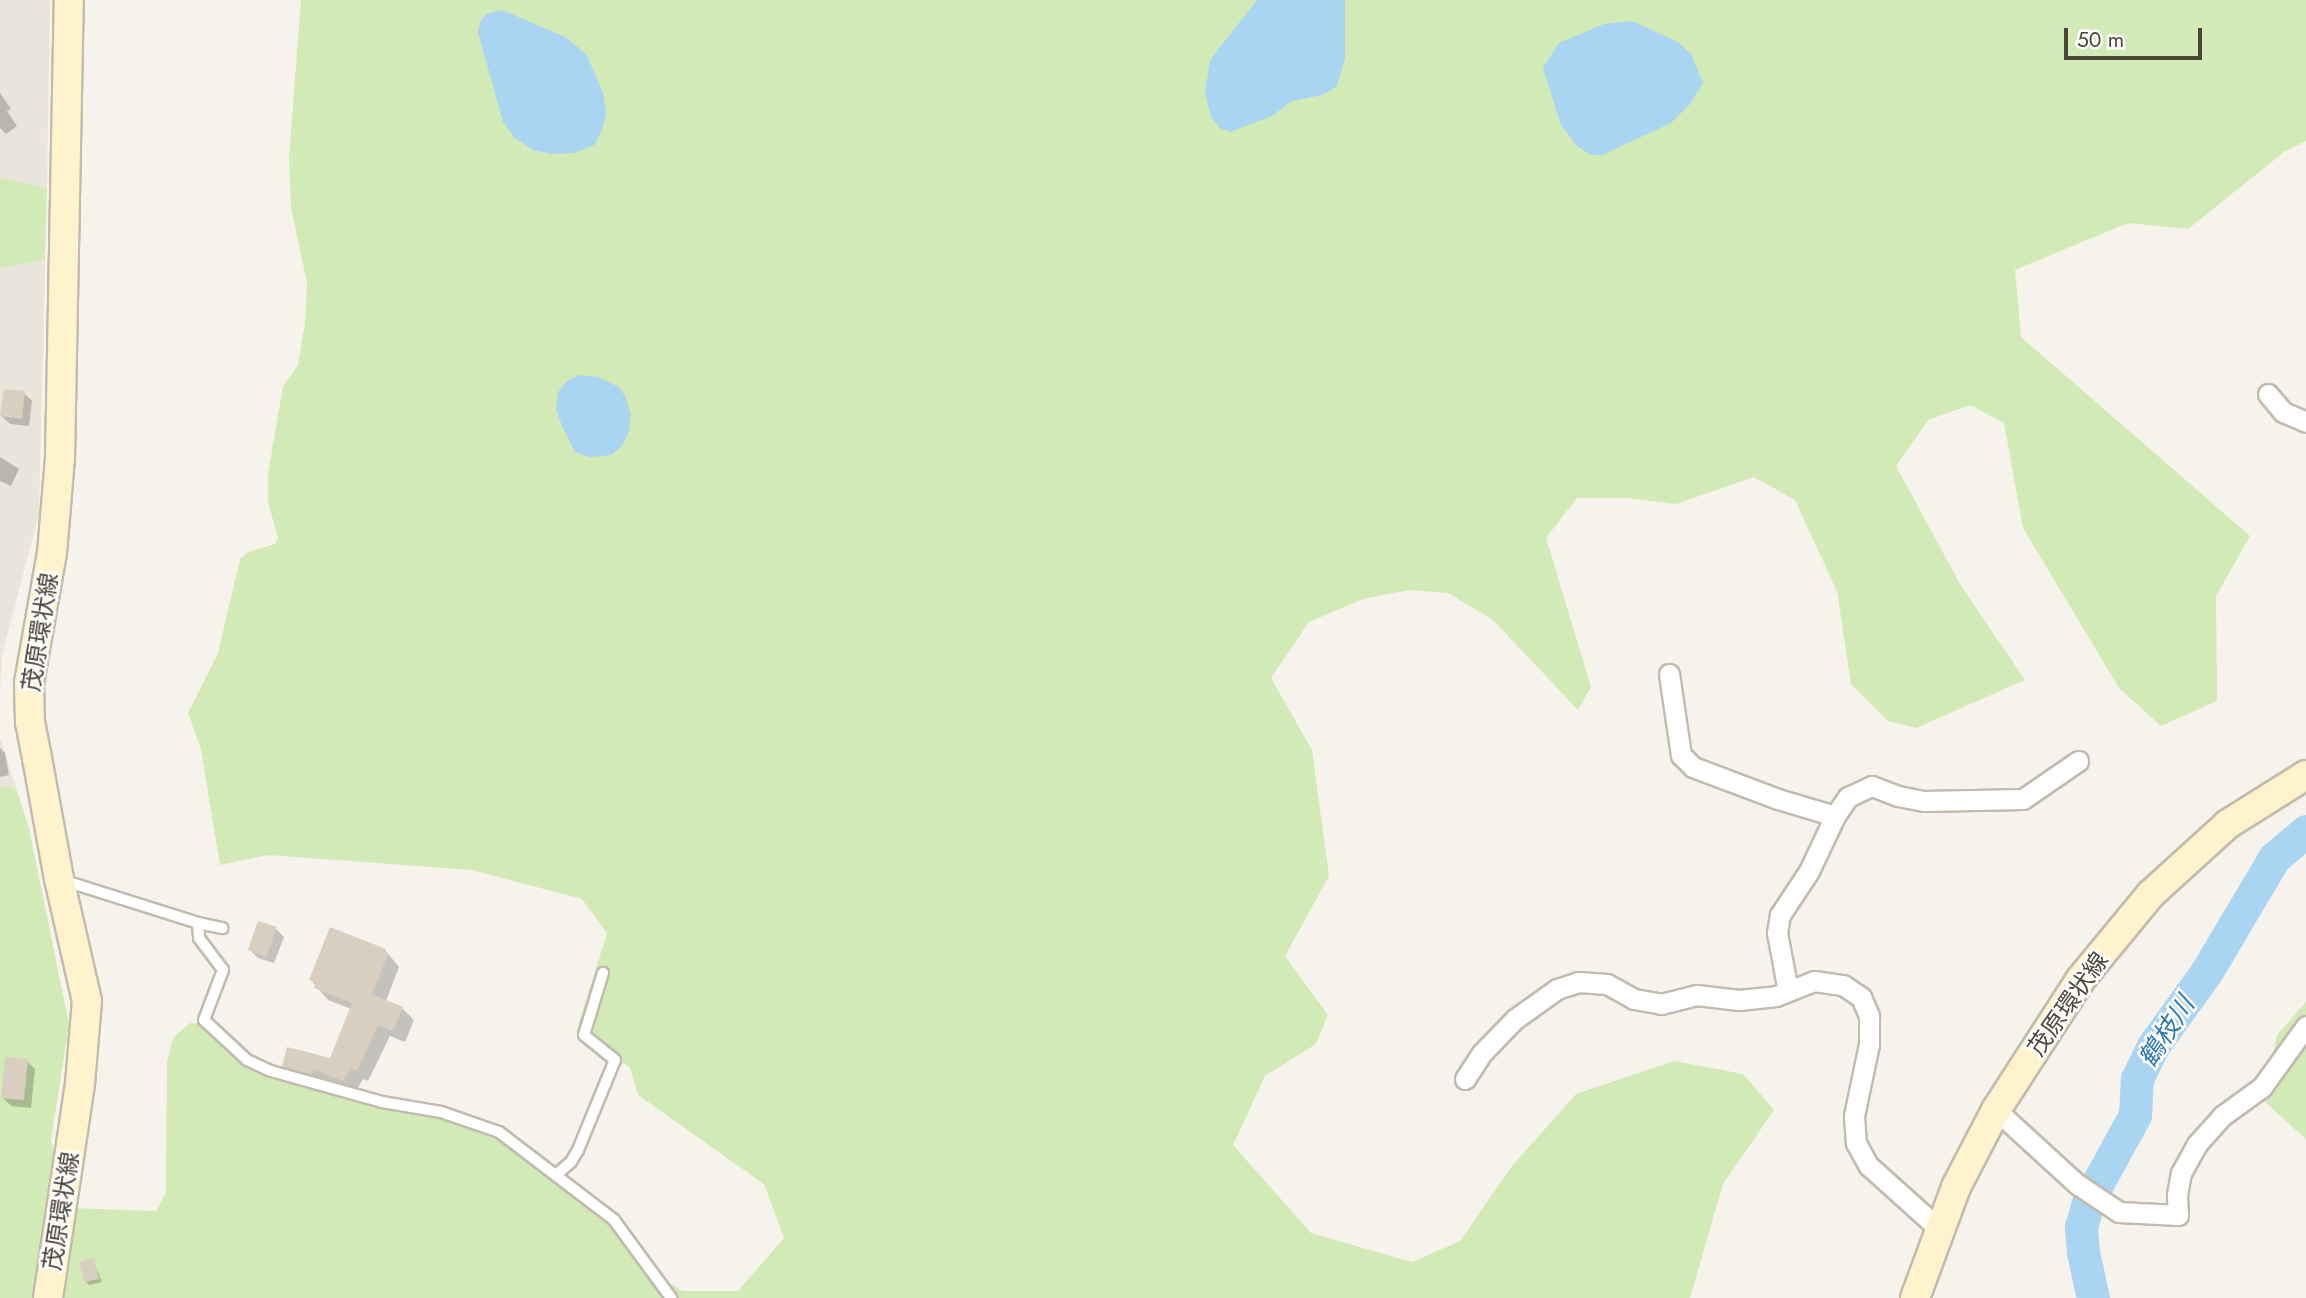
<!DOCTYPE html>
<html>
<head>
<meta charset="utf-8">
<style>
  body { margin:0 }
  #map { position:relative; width:2306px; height:1298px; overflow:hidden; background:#f6f3ec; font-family:Jost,"Noto Sans JP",sans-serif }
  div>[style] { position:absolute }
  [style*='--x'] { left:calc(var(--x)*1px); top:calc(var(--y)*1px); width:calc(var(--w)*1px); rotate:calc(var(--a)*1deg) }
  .residential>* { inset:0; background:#eae5da }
  .green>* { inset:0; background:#d2eab5 }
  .water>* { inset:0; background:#a9d4f2 }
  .shadow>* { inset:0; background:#0003 }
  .river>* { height:33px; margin:-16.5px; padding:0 16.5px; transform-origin:16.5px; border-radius:16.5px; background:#a9d4f2 }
  .building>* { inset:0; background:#d8cfc1 }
  .roads { filter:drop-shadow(2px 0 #c2bbae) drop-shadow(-2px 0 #c2bbae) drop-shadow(0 2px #c2bbae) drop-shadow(0 -2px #c2bbae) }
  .service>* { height:10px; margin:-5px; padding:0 5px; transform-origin:5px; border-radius:5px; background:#fff }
  .minor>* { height:19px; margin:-9.5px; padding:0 9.5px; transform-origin:9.5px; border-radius:9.5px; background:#fff }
  .secondary>* { height:28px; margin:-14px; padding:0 14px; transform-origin:14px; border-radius:14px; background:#fff3cd }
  span { translate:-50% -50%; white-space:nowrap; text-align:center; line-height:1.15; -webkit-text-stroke:5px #fff; paint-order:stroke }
  .street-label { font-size:24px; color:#4b4439 }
  .water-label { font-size:26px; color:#2e7ab2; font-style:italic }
  .scale { position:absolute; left:2064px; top:28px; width:138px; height:32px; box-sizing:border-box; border:4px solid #4b4439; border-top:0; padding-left:9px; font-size:21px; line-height:24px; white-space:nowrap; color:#4b4439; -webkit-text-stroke:5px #fff; paint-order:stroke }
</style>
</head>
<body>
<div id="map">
  <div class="residential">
    <i style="clip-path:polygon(0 0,50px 0,47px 188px,0 178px)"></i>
    <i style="clip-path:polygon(45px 260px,39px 514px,2px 655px,0 693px,0 268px)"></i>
    <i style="clip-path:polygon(0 737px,16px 788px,0 786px)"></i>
  </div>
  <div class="green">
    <i style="clip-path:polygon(301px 0,2306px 0,2306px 141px,2284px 152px,2188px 229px,2128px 223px,2015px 270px,2021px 337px,2250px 536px,2216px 596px,2217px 701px,2161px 726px,2119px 688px,2023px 528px,2004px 423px,1970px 405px,1928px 420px,1896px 466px,1960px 584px,2025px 680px,1916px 728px,1888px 721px,1851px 684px,1837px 591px,1795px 500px,1754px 477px,1676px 504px,1628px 498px,1577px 498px,1546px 538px,1591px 687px,1578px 710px,1492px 619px,1448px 593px,1409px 590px,1363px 599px,1309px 622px,1271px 678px,1312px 750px,1329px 876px,1285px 956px,1328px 1015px,1316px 1044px,1265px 1076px,1233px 1145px,1311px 1233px,1412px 1262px,1460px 1241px,1512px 1166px,1576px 1094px,1674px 1061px,1743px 1074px,1774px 1110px,1723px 1184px,1690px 1298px,0 1298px,0 786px,16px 788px,29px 828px,69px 1024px,51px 1140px,70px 1208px,156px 1211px,166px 1193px,167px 1061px,173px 1038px,190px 1023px,203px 1024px,250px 1069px,378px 1105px,457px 1120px,495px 1137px,555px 1177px,617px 1230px,632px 1252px,667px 1282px,683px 1291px,738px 1291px,784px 1238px,764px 1184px,638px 1095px,630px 1068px,577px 1029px,607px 933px,582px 899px,472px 870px,268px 855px,220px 865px,201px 749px,188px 713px,218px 653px,240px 559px,248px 552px,275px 544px,278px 538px,268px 502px,268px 474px,283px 386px,298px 365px,305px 324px,307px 282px,291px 208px,289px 158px)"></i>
    <i style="clip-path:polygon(0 178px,47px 188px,45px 260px,0 268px)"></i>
    <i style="clip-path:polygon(2306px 1002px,2306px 1139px,2264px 1101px,2277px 1035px)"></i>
  </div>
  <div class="water">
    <i style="clip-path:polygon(1257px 0,1345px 0,1345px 58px,1337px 86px,1323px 95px,1292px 101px,1272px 116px,1230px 132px,1220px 128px,1211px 117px,1205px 93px,1210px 60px)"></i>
    <i style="clip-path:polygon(502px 10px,565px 37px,586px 54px,603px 92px,606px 113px,602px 130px,594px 145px,574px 153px,551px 154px,533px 150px,515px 138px,503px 122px,478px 32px,481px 20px,487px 14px)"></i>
    <i style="clip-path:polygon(1632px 21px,1678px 42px,1691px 54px,1703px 83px,1690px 104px,1671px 123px,1602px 155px,1591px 155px,1577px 146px,1561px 125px,1543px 68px,1559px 43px,1604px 24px)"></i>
    <i style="clip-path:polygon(579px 375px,598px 377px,619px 387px,625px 396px,631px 414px,629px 432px,622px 446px,611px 455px,590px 457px,575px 452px,562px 426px,556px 409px,558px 392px,567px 381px)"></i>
  </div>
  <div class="shadow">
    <i style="clip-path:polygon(0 93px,11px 109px,7px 111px,17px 126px,6px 134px,0 128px)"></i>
    <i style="clip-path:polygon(24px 393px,32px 401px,29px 426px,10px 424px,2px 416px)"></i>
    <i style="clip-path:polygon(0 457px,19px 469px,11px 486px,0 481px)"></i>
    <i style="clip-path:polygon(0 748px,5px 753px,9px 775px,0 777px)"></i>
    <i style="clip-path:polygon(276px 929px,284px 937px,274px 963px,258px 958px,250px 950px)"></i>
    <i style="clip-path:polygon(385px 950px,399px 967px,386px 1001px,402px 1008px,414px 1020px,405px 1042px,390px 1036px,368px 1081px,363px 1079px,355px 1092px,325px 1080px,323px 1085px,296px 1078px,284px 1066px,331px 1060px,351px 1009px,328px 1000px,311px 980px)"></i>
    <i style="clip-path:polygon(27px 1061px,35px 1069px,31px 1108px,11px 1106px,3px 1098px)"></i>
    <i style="clip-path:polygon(93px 1260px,102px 1282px,89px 1285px,86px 1282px)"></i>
  </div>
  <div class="river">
    <i style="--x:2093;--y:1298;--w:47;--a:-102.3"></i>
    <i style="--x:2083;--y:1252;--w:25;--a:-95"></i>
    <i style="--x:2081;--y:1227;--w:29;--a:-74"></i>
    <i style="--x:2089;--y:1199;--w:96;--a:-61.3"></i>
    <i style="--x:2135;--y:1115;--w:36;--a:-87"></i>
    <i style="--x:2137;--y:1079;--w:37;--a:-64"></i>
    <i style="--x:2153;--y:1046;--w:92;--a:-54.2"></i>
    <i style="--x:2207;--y:971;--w:131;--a:-59.3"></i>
    <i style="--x:2274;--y:858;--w:42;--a:-40.2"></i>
  </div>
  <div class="building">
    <i style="clip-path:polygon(4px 389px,25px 391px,22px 419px,0 416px)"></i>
    <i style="clip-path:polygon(258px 921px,277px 927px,266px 957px,248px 950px)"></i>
    <i style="clip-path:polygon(330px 927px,386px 949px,384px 952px,388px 954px,372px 994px,403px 1007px,393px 1031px,378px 1025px,357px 1071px,351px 1068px,343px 1081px,313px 1069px,312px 1075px,282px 1066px,287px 1047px,330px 1058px,352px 1003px,314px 988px,316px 983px,309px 980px)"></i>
    <i style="clip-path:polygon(5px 1057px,28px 1059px,24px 1100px,1px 1098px)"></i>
    <i style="clip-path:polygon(94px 1258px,99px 1279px,84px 1282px,79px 1262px)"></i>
  </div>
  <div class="roads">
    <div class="service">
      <i style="--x:62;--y:880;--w:143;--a:17.5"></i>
      <i style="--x:198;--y:923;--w:25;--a:12"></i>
      <i style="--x:198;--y:923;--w:15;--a:86"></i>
      <i style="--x:199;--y:938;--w:40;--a:53"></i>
      <i style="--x:223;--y:970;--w:53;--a:110.8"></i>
      <i style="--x:204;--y:1020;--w:59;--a:42.9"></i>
      <i style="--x:247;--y:1060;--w:26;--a:25"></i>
      <i style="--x:271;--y:1071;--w:115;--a:15.6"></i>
      <i style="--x:382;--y:1102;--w:60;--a:9.6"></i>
      <i style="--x:441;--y:1112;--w:61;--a:19"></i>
      <i style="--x:499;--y:1132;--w:145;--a:37.4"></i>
      <i style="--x:614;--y:1220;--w:97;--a:53.8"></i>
      <i style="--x:557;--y:1174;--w:18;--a:-41"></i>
      <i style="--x:571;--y:1162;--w:14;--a:-60"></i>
      <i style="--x:578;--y:1150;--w:97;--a:-67.7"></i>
      <i style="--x:615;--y:1060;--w:40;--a:-141"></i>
      <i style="--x:584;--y:1035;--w:65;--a:-73"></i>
    </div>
    <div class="minor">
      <i style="--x:2268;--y:394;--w:23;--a:50"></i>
      <i style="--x:2283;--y:412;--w:25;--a:23"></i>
      <i style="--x:1669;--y:674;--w:82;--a:81.6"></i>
      <i style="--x:1681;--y:755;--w:17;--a:45"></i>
      <i style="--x:1693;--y:767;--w:91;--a:20.6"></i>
      <i style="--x:1778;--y:799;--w:59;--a:16.6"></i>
      <i style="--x:1788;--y:991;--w:59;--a:-100.7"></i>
      <i style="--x:1777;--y:933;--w:18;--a:-81"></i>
      <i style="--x:1780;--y:915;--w:53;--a:-56.6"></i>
      <i style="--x:1809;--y:871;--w:61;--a:-64.7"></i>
      <i style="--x:1835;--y:816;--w:23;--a:-56"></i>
      <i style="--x:1848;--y:797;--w:26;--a:-25"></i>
      <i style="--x:1872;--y:786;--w:28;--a:21"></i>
      <i style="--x:1898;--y:796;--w:26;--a:11"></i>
      <i style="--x:1924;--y:801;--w:99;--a:-1.2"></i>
      <i style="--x:2023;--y:799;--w:67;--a:-34.6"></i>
      <i style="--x:1465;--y:1079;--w:31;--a:-57"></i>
      <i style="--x:1482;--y:1053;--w:47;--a:-45.9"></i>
      <i style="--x:1515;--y:1019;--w:52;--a:-35.5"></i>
      <i style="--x:1557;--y:989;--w:22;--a:-18"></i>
      <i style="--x:1578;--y:982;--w:29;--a:4"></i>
      <i style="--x:1607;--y:984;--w:31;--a:29"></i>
      <i style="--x:1634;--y:999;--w:27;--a:10"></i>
      <i style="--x:1661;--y:1004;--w:37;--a:-14"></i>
      <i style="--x:1697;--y:995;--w:42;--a:6.8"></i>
      <i style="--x:1739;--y:1000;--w:37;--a:-6"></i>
      <i style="--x:1776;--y:996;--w:41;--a:-21.5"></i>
      <i style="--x:1814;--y:981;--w:29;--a:8"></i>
      <i style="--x:1843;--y:985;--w:22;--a:34"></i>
      <i style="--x:1861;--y:997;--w:21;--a:67"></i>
      <i style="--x:1869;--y:1016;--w:28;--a:90"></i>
      <i style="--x:1869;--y:1044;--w:74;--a:101.8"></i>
      <i style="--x:1854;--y:1116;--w:27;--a:86"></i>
      <i style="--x:1856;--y:1143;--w:26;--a:61"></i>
      <i style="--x:1869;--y:1166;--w:93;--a:41.9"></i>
      <i style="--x:1996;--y:1110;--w:110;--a:42.4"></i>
      <i style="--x:2077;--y:1184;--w:50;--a:33.7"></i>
      <i style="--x:2119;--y:1212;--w:59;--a:2.9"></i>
      <i style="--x:2178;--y:1215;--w:20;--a:-93"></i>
      <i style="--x:2177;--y:1195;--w:22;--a:-80"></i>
      <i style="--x:2181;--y:1173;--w:33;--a:-61"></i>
      <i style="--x:2197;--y:1144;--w:38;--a:-48"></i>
      <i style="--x:2222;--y:1116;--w:49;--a:-35.9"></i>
      <i style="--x:2262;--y:1087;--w:75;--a:-54.2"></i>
    </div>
    <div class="secondary">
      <i style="--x:48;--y:1298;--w:216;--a:-81.5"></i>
      <i style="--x:80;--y:1084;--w:83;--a:-85.2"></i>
      <i style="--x:87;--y:1001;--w:125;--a:-102.9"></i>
      <i style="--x:59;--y:879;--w:123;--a:-100.3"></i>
      <i style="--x:37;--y:758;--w:36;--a:-101"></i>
      <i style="--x:30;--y:723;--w:40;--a:-91.4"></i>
      <i style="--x:29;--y:683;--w:132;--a:-80"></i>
      <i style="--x:52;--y:553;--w:95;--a:-85.2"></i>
      <i style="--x:60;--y:458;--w:458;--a:-88.9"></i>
      <i style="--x:1915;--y:1298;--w:118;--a:-69.7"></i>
      <i style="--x:1956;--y:1187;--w:87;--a:-62.5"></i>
      <i style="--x:1996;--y:1110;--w:155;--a:-57.1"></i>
      <i style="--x:2080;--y:980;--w:112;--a:-50.5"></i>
      <i style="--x:2151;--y:894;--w:104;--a:-42.3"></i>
      <i style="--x:2228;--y:824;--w:92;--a:-32.1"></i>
    </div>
  </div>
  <div class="street-label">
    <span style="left:40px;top:632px;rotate:-81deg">茂原環状線</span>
    <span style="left:2068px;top:1004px;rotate:-55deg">茂原環状線</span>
    <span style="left:61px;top:1211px;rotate:-81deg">茂原環状線</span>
  </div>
  <div class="water-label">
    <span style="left:2167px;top:1032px;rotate:-57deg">鶴枝川</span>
  </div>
  <div class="scale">50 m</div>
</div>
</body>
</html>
